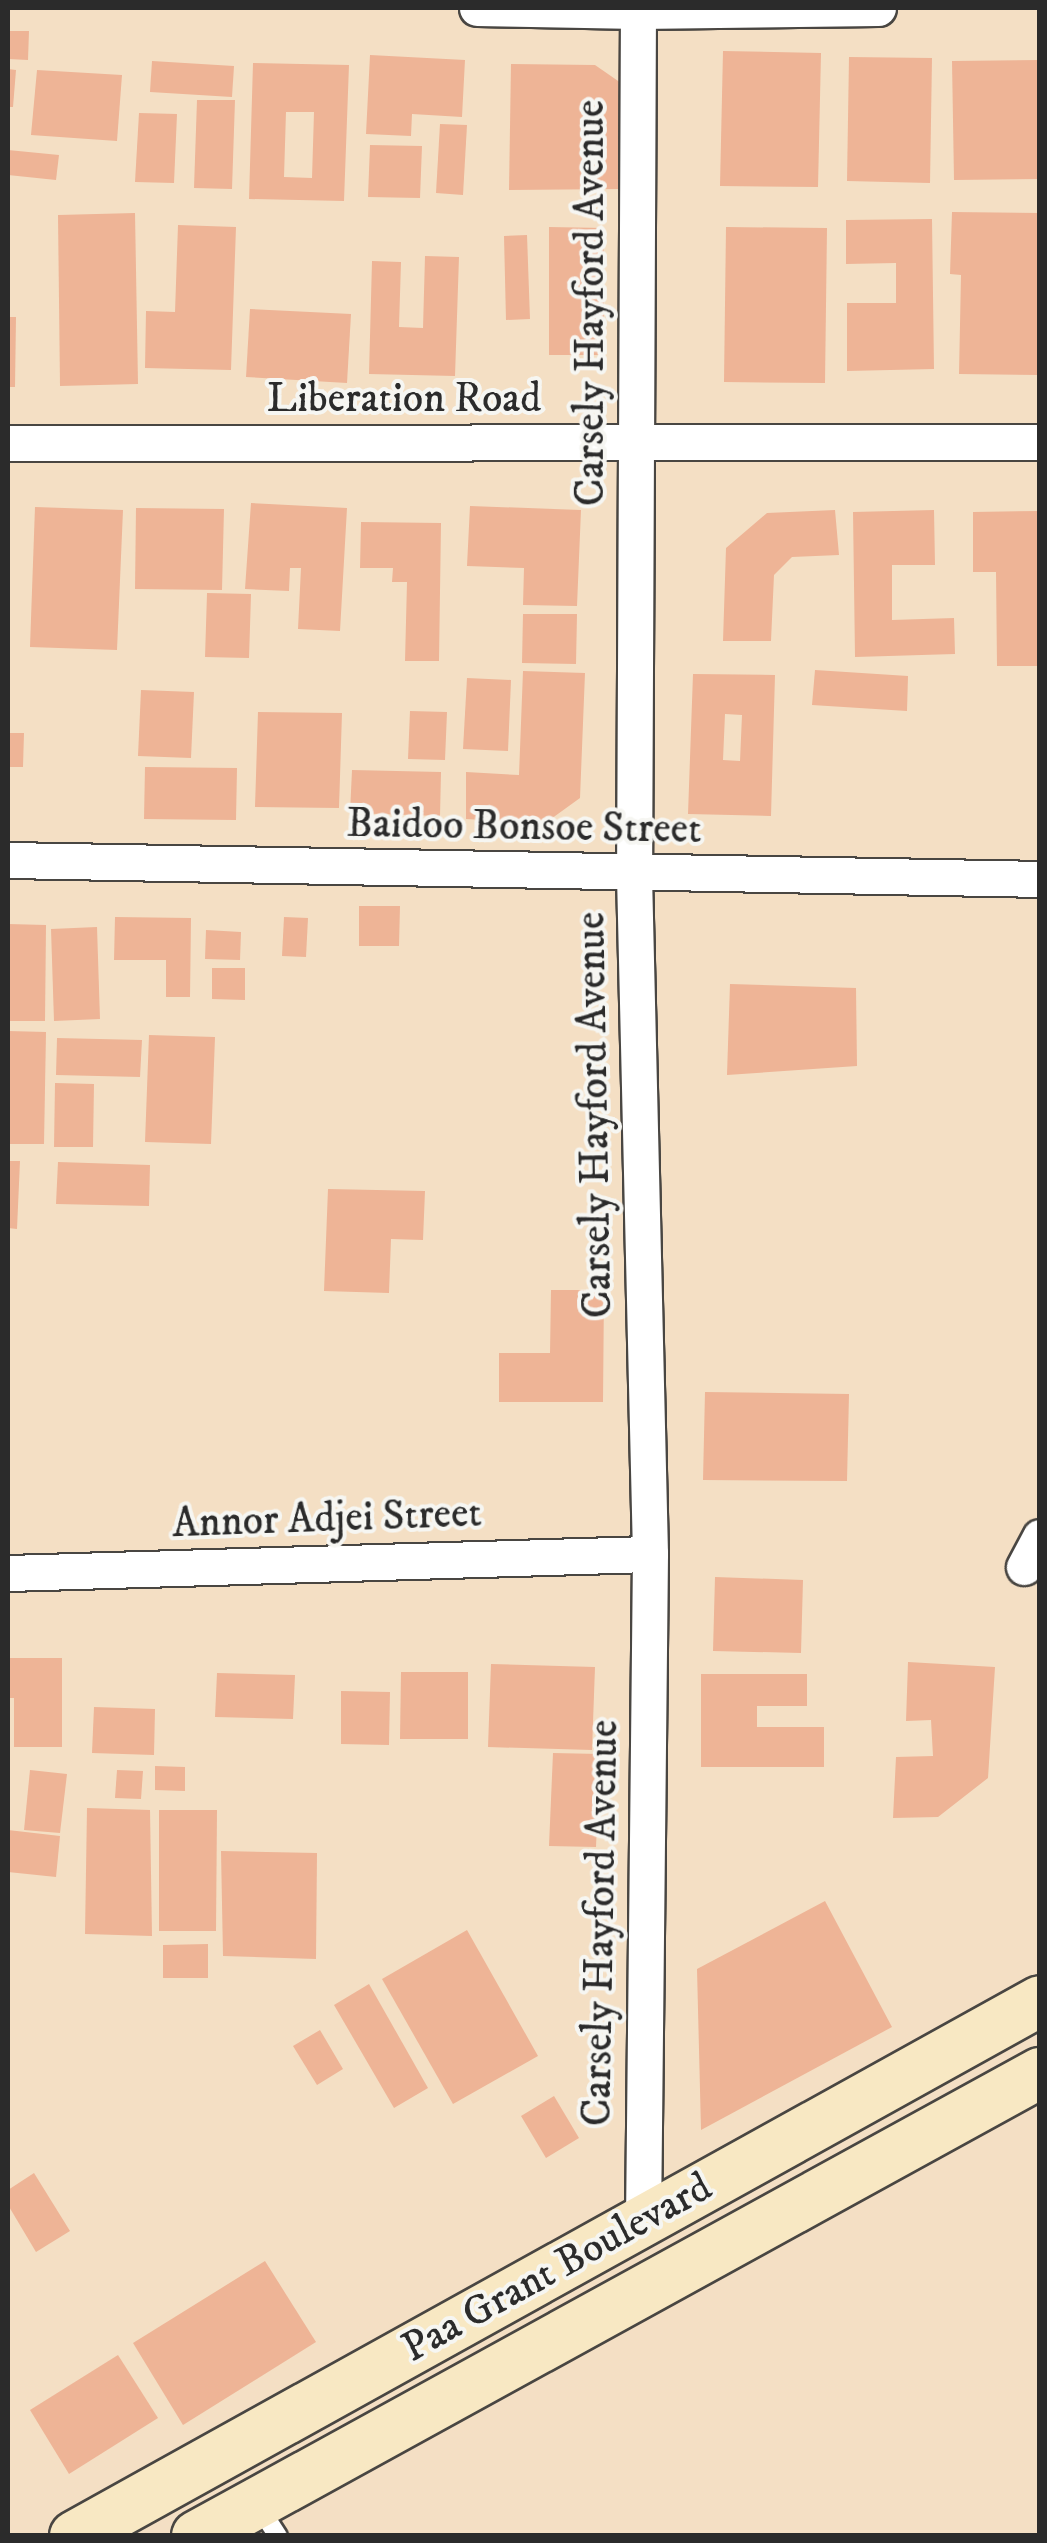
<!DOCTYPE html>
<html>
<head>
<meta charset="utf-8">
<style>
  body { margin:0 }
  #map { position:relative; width:1047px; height:2543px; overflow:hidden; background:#f4dfc4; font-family:"IM FELL DW Pica",serif }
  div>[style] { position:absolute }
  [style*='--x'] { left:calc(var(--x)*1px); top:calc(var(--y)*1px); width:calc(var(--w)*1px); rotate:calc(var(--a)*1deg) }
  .building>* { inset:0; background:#eeb496 }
  .roads { filter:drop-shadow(2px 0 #494642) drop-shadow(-2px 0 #494642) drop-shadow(0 2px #494642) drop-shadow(0 -2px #494642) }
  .service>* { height:18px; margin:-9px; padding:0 9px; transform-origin:9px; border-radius:9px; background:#fff }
  .minor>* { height:35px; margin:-17.5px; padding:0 17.5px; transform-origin:17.5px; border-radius:17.5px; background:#fff }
  .secondary>* { height:50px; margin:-25px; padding:0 25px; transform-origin:25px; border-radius:25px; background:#f8e8c3 }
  span { translate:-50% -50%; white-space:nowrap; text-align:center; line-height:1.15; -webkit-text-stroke:8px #f6f6f2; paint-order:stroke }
  .street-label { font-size:42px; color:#2b2b2b }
  .frame { position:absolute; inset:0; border:10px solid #2b2b2b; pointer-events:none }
</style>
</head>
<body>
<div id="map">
  <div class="building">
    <i style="clip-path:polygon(8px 31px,29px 31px,28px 60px,8px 59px)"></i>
    <i style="clip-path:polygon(723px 51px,821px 53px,818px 187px,720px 186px)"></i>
    <i style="clip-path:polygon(370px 55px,465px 60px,462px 117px,412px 114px,411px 136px,366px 134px)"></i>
    <i style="clip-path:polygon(849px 57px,932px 58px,930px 183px,847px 181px)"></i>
    <i style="clip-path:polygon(1040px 60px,1040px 179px,954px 180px,952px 61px)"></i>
    <i style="clip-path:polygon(152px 61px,234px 66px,232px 97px,150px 92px)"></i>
    <i style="clip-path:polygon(evenodd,253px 63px,349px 65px,344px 201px,249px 199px,253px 63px,286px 112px,314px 112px,312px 178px,284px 177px,286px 112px)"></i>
    <i style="clip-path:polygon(511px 64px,595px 65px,621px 83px,622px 189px,509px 190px)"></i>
    <i style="clip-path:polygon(8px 69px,16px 70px,13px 107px,8px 107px)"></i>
    <i style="clip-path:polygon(37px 70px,122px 75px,117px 141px,31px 135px)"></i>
    <i style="clip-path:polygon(197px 100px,235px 100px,232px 189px,194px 188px)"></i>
    <i style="clip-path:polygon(139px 113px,177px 114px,174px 183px,135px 182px)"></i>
    <i style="clip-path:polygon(440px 124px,467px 125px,463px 195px,436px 193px)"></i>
    <i style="clip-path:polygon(370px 145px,422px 146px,420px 198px,368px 197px)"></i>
    <i style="clip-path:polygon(8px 150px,59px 155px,56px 180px,8px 175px)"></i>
    <i style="clip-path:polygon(952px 212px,1040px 213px,1040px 375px,959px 374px,961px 275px,950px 274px)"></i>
    <i style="clip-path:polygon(135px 213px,138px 384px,60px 386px,58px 215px)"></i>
    <i style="clip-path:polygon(932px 219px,934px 369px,847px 371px,847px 303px,896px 303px,896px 263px,846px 264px,846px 220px)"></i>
    <i style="clip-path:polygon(178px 225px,236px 227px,231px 370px,145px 368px,146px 311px,175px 312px)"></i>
    <i style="clip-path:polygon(549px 227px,604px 228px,604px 355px,549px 355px)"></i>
    <i style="clip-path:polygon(726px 227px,827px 228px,825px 383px,724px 382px)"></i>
    <i style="clip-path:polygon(527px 235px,530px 319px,506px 320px,504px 236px)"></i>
    <i style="clip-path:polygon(425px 256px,459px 257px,455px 376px,369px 374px,372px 261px,401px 262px,399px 327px,423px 328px)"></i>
    <i style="clip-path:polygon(250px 309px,351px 314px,347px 383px,246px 377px)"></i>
    <i style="clip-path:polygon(8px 317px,16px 317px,15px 387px,8px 387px)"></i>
    <i style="clip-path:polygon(251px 503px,347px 508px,340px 631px,298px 629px,301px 568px,290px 568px,289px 591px,245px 589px)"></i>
    <i style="clip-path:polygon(470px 506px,581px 510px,577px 606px,523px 605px,524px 568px,467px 566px)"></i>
    <i style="clip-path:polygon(35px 507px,123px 510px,117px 650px,30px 647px)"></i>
    <i style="clip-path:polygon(136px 508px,224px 509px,222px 590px,135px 589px)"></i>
    <i style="clip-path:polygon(835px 510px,839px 555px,792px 557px,774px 575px,771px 641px,723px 641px,726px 548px,767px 513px)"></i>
    <i style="clip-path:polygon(934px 510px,935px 565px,892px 565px,892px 620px,954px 618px,955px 654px,855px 657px,853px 512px)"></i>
    <i style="clip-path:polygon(1040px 511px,1040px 666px,997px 666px,996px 572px,973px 572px,973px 512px)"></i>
    <i style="clip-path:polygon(361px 522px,441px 523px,439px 661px,405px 661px,407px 582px,392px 582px,393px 568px,360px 568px)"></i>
    <i style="clip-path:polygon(207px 593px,251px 594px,249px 658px,205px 657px)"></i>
    <i style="clip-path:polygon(523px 614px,577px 614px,576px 664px,522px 663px)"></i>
    <i style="clip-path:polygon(815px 670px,908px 676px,907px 711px,812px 705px)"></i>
    <i style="clip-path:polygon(523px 671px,585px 673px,580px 798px,544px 824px,466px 819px,466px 772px,519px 775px)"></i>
    <i style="clip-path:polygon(evenodd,693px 674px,775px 675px,771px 816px,688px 814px,693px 674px,725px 714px,742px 715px,740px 761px,723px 760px,725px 714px)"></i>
    <i style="clip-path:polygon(467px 678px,511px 680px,508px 751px,463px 749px)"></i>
    <i style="clip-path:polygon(141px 690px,194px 692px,191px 758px,138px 756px)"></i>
    <i style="clip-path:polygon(410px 711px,447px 712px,445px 760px,408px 759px)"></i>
    <i style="clip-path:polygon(258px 712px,342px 713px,339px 808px,255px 807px)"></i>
    <i style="clip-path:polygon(8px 733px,24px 733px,23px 767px,8px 767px)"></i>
    <i style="clip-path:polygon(145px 767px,237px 768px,236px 820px,144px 819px)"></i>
    <i style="clip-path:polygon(352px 770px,441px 772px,440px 816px,350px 813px)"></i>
    <i style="clip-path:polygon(359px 906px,400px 906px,399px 946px,359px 946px)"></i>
    <i style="clip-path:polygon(115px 917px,191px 918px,190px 997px,166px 997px,166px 960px,114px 960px)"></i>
    <i style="clip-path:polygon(284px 917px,308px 918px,306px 957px,282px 956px)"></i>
    <i style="clip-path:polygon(8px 924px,46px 925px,45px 1021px,8px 1021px)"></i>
    <i style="clip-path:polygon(97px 927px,100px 1019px,54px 1021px,51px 929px)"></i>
    <i style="clip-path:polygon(206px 930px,241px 932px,240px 960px,205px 959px)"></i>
    <i style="clip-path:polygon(212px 968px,245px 968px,245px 1000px,212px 999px)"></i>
    <i style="clip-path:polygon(730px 984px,856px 988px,857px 1066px,727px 1075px)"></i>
    <i style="clip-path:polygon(8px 1031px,46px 1032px,44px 1144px,8px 1144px)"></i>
    <i style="clip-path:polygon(149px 1035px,215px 1037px,211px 1144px,145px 1142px)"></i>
    <i style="clip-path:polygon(57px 1038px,142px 1040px,140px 1077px,56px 1075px)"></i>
    <i style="clip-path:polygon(55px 1083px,94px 1084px,93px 1147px,54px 1147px)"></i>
    <i style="clip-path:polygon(8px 1161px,20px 1161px,17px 1229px,8px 1228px)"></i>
    <i style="clip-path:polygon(58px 1162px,150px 1165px,149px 1206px,56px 1204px)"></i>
    <i style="clip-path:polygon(328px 1189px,425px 1191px,423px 1240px,391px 1239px,389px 1293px,324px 1291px)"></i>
    <i style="clip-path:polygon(551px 1290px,604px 1290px,603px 1402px,499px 1402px,499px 1353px,550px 1353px)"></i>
    <i style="clip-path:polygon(705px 1392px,849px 1394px,847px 1481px,703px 1480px)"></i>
    <i style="clip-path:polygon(715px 1577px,803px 1580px,801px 1653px,713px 1651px)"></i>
    <i style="clip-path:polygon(8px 1658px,62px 1658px,62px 1747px,14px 1747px,14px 1698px,8px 1698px)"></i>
    <i style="clip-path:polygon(908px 1662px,995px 1667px,988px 1778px,938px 1817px,893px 1818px,896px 1757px,933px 1756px,931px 1720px,906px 1721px)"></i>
    <i style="clip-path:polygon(491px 1664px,595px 1667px,592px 1750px,488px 1747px)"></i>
    <i style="clip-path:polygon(401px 1672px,468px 1672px,468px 1739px,400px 1739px)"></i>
    <i style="clip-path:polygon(217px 1673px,295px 1675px,293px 1719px,215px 1717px)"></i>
    <i style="clip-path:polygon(701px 1674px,807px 1674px,807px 1706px,757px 1706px,757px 1727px,824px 1727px,824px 1767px,701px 1767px)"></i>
    <i style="clip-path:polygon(341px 1691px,390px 1692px,389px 1745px,341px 1744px)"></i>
    <i style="clip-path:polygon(94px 1707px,155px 1709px,154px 1755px,92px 1753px)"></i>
    <i style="clip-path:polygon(553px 1753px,600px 1754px,596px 1847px,549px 1846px)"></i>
    <i style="clip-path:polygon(155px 1766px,185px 1767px,185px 1791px,155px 1790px)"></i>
    <i style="clip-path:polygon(30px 1770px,67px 1774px,60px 1833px,24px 1830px)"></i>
    <i style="clip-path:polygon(117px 1770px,143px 1771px,141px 1799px,115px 1798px)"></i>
    <i style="clip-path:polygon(87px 1808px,150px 1810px,152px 1936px,85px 1934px)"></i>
    <i style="clip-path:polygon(159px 1810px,217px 1810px,216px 1931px,159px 1931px)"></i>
    <i style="clip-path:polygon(8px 1830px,60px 1836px,56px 1877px,8px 1872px)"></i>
    <i style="clip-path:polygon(221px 1851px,317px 1853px,316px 1959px,223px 1956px)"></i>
    <i style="clip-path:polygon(825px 1901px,892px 2027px,701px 2130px,697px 1969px)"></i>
    <i style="clip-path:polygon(467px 1930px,538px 2056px,453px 2104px,382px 1979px)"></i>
    <i style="clip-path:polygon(208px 1944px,208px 1978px,163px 1978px,163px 1945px)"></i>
    <i style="clip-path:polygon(369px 1984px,428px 2088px,394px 2108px,334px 2005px)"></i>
    <i style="clip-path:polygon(320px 2030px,343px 2069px,317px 2085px,293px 2046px)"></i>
    <i style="clip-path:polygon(554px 2096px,579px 2138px,546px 2158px,521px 2116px)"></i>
    <i style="clip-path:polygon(34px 2173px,70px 2231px,36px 2252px,8px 2205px,8px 2190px)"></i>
    <i style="clip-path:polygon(265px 2261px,316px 2342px,183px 2425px,133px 2343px)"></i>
    <i style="clip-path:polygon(118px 2355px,158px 2418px,69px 2474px,30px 2410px)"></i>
  </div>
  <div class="roads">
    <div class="service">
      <i style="--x:259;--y:2507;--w:35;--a:57"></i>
    </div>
    <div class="minor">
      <i style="--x:477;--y:8;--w:161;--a:1.1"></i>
      <i style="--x:638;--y:11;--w:240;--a:-0.7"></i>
      <i style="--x:638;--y:8;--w:867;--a:90.26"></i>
      <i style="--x:634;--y:875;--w:679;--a:88.65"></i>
      <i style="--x:650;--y:1554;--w:666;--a:90.6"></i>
      <i style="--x:8;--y:443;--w:1032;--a:-0.06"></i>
      <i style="--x:8;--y:860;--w:1032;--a:1.05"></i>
      <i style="--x:1024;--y:1567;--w:34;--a:-62"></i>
      <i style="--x:8;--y:1573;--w:642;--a:-1.7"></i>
    </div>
    <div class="secondary">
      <i style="--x:75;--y:2536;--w:1103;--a:-29"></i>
      <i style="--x:197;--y:2536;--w:962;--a:-28.78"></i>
    </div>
  </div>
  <div class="street-label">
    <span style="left:591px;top:303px;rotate:-90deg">Carsely Hayford Avenue</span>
    <span style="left:404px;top:399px">Liberation Road</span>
    <span style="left:524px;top:827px;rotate:1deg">Baidoo Bonsoe Street</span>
    <span style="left:595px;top:1115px;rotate:-91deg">Carsely Hayford Avenue</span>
    <span style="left:327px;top:1519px;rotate:-2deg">Annor Adjei Street</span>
    <span style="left:601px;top:1923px;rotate:-89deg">Carsely Hayford Avenue</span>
    <span style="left:557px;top:2268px;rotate:-29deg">Paa Grant Boulevard</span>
  </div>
  <div class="frame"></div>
</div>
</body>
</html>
